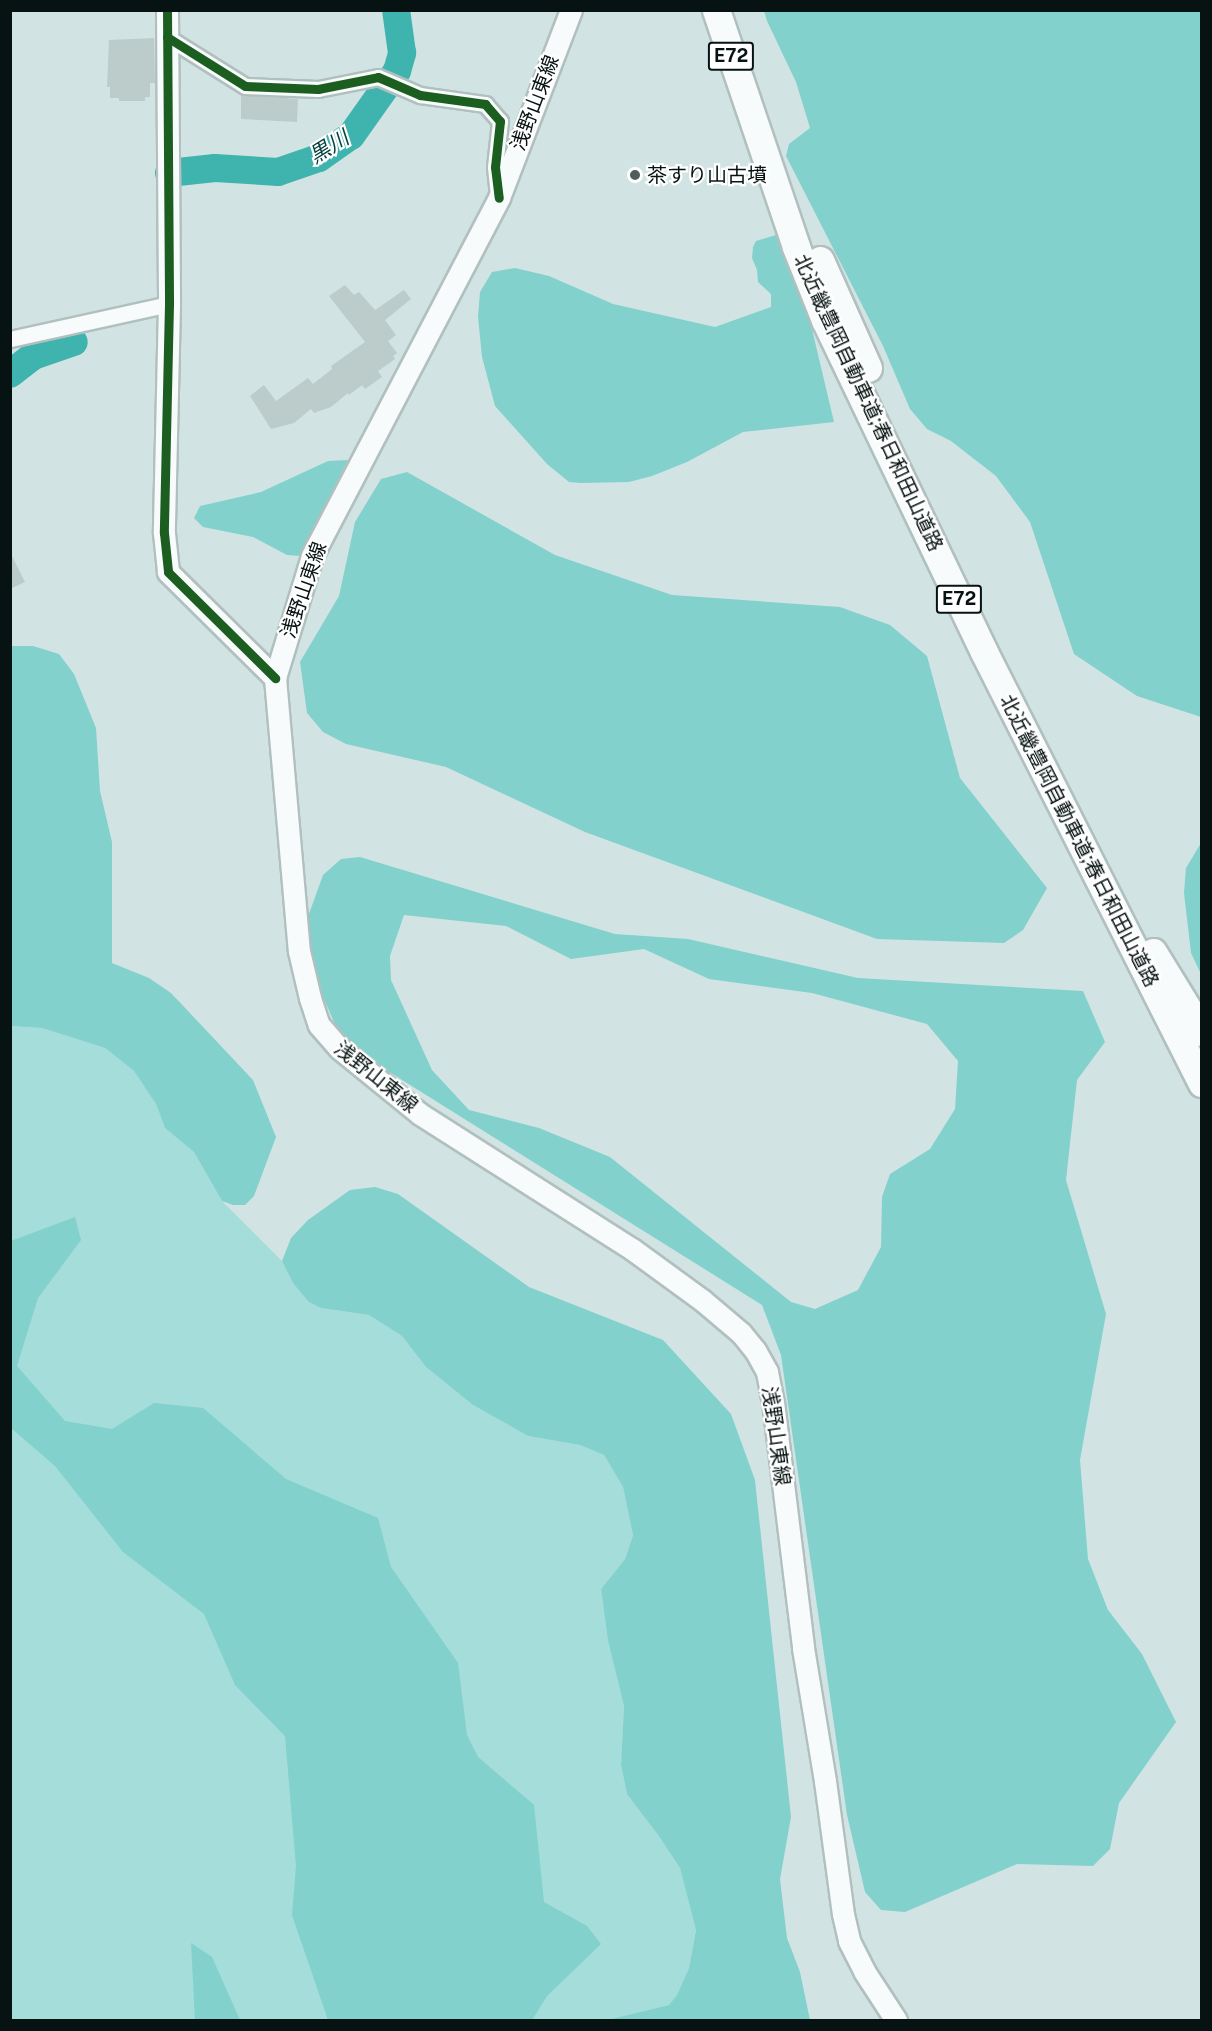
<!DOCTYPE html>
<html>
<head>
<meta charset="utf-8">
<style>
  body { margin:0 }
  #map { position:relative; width:1212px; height:2031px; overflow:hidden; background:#d1e4e3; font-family:"Public Sans","Noto Sans JP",sans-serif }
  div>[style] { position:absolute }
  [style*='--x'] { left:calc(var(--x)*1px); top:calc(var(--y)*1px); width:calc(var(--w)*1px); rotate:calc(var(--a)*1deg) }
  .green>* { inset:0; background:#a4ddd9 }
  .forest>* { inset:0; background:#82d1cc }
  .river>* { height:28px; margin:-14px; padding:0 14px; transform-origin:14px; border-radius:14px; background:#3fb4ae }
  .building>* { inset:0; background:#bccccb }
  .roads { filter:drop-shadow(2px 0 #b1c0bf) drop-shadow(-2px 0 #b1c0bf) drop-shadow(0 2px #b1c0bf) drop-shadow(0 -2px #b1c0bf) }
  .street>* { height:15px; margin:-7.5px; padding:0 7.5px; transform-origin:7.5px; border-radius:7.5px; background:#f8fbfb }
  .secondary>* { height:21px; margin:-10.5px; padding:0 10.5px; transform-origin:10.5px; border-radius:10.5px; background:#f8fbfb }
  .highway>* { height:27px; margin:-13.5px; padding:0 13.5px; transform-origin:13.5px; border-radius:13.5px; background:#f8fbfb }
  .cycleway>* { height:9px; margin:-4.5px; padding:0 4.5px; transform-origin:4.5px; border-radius:4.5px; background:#1b5e20 }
  .dots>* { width:16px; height:16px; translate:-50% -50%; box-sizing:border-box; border:3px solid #fff; border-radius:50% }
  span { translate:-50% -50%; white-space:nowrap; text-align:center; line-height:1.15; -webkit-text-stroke:4.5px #fff; paint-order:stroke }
  .shield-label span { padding:2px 4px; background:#fff; border:2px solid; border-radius:4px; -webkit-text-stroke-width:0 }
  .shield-label { font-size:18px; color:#071312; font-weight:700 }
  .street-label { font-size:20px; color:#071312 }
  .poi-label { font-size:20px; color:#071312 }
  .left { translate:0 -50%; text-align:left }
  .water-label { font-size:21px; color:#05403d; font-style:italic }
  .frame { position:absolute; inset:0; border:12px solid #071312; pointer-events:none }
</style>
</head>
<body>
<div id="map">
  <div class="green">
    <i style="clip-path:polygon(10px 1026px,42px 1028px,105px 1048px,134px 1071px,156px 1104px,165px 1128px,194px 1152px,222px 1201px,282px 1261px,293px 1283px,321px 1308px,369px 1315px,388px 1327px,402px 1336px,426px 1367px,473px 1405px,528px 1436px,580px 1445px,604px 1455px,623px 1487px,633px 1534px,625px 1559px,601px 1589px,608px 1641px,624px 1706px,621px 1765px,627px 1794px,660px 1836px,680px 1868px,696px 1929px,689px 1968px,677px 1995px,669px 2005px,607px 2020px,11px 2020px)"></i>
  </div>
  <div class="forest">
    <i style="clip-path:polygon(764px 11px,1201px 11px,1201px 717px,1137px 696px,1074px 654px,1030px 522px,996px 476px,951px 441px,927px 429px,910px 409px,883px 346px,786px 156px,789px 144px,810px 128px,796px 82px,767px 21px)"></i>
    <i style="clip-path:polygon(779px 234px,797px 266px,834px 422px,743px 432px,687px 462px,652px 476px,629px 482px,581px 483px,569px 482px,547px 464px,495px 406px,482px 357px,478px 317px,480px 292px,492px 272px,515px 268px,549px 276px,613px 304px,715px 327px,771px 307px,771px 294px,758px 282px,757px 270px,752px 258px,753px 247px,756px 241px)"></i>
    <i style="clip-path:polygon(348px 460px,300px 556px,287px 555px,253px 537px,203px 527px,194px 518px,200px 506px,261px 492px,328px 461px)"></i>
    <i style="clip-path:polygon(407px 472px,555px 555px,672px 595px,840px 607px,890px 625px,927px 656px,960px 778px,1047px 888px,1023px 930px,1004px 943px,877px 939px,585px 832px,446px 767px,346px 744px,323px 732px,307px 713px,300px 662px,339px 596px,355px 522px,381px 479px)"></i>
    <i style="clip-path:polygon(10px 646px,33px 646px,59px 654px,74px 674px,96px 728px,100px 791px,112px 842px,112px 963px,149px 978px,171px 993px,253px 1080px,276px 1137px,254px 1196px,245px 1205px,233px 1205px,222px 1201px,194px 1152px,165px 1128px,156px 1104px,134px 1071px,105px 1048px,42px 1028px,11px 1026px)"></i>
    <i style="clip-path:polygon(1201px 843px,1202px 843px,1201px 974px,1191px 953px,1184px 893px,1186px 868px)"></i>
    <i style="clip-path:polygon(evenodd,360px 857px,615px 934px,688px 939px,858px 978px,1083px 991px,1105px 1042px,1077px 1080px,1066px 1180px,1106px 1314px,1080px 1460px,1088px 1559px,1108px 1610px,1142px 1654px,1176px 1722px,1119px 1803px,1110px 1849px,1093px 1866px,1017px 1864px,905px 1912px,881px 1910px,865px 1892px,847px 1815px,781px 1355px,762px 1305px,343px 1043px,303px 950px,305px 925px,323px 875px,341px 859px,360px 857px,404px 915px,506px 926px,571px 959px,644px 949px,709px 979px,812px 993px,927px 1024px,958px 1061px,955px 1109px,930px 1149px,890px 1174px,882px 1197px,881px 1247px,858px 1290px,815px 1309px,791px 1302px,610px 1157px,539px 1128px,469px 1110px,432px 1070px,391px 980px,390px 956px,404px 915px)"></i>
    <i style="clip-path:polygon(375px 1187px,398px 1194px,529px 1287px,663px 1340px,731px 1414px,755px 1480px,791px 1817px,780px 1879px,787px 1938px,800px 1972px,810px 2020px,607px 2020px,669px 2005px,677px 1995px,689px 1968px,696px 1930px,680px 1868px,659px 1836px,627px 1794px,621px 1765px,624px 1706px,608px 1641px,601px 1589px,625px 1559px,633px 1535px,623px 1487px,604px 1455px,580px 1445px,528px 1436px,473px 1405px,426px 1367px,402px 1336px,369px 1315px,321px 1308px,309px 1302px,293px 1283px,282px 1261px,291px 1238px,308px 1220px,350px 1190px)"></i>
    <i style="clip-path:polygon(75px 1217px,81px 1240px,38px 1298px,17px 1366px,65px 1421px,112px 1429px,154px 1403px,203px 1408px,286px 1479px,378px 1518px,391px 1567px,458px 1663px,467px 1735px,478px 1757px,534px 1805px,544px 1902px,587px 1926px,601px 1944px,547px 1996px,532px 2020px,328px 2020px,292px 1915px,296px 1866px,285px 1736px,235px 1685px,204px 1614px,123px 1552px,55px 1466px,11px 1428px,11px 1241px)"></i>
    <i style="clip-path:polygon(191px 1943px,212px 1957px,240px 2020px,195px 2020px)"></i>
  </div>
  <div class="river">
    <i style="--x:169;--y:173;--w:46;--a:-6.2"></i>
    <i style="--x:215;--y:168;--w:63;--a:3.6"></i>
    <i style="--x:278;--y:172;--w:43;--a:-18.9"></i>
    <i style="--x:319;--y:158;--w:39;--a:-35"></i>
    <i style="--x:351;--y:136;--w:80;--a:-54.7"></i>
    <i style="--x:397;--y:71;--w:19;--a:-74"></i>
    <i style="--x:402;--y:53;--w:43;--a:-97.9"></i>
    <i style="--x:10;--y:374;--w:29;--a:-38"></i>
    <i style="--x:33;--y:356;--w:43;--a:-18.9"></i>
  </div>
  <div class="building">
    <i style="clip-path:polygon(154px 38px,155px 83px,150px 83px,150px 97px,145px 97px,145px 101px,119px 101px,119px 98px,110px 98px,110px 87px,107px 87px,109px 40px)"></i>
    <i style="clip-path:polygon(241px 95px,298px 99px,297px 122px,241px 119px)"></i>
    <i style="clip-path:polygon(345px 285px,354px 295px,359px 292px,375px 310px,404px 290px,411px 299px,385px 320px,396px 335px,388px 341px,397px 353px,393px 356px,395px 359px,378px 371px,382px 377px,365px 389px,362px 385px,349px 395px,348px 393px,331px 407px,314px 413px,311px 409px,294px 423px,271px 429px,250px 396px,264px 385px,276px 401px,308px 378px,313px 384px,332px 369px,331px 366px,365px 342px,329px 296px)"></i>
    <i style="clip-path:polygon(10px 552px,25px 582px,10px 589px)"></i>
  </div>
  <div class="roads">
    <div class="street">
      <i style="--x:167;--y:37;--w:92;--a:32.1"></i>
      <i style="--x:245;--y:86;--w:73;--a:2.4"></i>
      <i style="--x:318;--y:89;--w:61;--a:-11.3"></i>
      <i style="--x:378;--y:77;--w:46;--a:23.2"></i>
      <i style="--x:420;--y:95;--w:66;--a:7.9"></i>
      <i style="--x:485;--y:104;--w:23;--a:49"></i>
      <i style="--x:500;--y:121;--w:46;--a:96.2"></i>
      <i style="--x:495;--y:167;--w:28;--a:84"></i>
      <i style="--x:10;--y:339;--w:163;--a:-12.4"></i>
    </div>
    <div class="secondary">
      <i style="--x:167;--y:10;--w:294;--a:89.6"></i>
      <i style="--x:169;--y:304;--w:229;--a:91.3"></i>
      <i style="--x:164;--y:533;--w:39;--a:84"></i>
      <i style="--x:168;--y:572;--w:151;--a:44.7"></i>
      <i style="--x:571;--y:10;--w:201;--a:111"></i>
      <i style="--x:499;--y:198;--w:404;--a:117.6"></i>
      <i style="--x:312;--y:556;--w:127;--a:106.9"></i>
      <i style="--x:275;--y:678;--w:274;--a:85"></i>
      <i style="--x:299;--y:951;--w:48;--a:76.8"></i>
      <i style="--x:310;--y:998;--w:28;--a:72"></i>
      <i style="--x:319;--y:1025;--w:30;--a:49"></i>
      <i style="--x:339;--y:1048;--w:104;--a:39.2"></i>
      <i style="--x:420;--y:1114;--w:251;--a:32.5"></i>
      <i style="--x:632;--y:1249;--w:87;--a:36.1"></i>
      <i style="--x:702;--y:1300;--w:51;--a:40.2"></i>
      <i style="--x:741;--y:1333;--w:22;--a:51"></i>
      <i style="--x:755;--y:1350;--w:25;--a:61"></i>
      <i style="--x:767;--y:1372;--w:31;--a:79"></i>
      <i style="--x:773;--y:1402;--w:248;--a:83"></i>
      <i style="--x:803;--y:1648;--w:135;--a:80.6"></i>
      <i style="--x:825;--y:1781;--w:134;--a:82.3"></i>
      <i style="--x:843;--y:1914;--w:28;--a:77"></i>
      <i style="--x:849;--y:1941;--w:34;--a:63"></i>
      <i style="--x:864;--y:1971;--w:59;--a:56.9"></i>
    </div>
    <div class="highway">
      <i style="--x:716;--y:10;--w:250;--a:71.3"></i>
      <i style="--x:796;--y:247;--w:79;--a:68.3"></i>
      <i style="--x:825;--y:320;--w:368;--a:64.4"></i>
      <i style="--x:984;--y:652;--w:483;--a:63.2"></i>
      <i style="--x:820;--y:260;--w:118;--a:66"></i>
      <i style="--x:1153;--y:952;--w:94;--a:58.5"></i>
    </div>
  </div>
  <div class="cycleway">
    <i style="--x:167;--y:10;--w:294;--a:89.6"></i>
    <i style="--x:169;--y:304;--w:229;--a:91.3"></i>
    <i style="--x:164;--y:533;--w:39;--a:84"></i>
    <i style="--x:168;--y:572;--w:151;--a:44.7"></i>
    <i style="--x:167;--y:37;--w:92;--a:32.1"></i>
    <i style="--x:245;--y:86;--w:73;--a:2.4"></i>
    <i style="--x:318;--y:89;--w:61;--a:-11.3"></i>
    <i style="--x:378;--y:77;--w:46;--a:23.2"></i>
    <i style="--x:420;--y:95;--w:66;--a:7.9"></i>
    <i style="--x:485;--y:104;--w:23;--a:49"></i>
    <i style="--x:500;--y:121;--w:46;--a:96.2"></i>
    <i style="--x:495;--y:167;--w:31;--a:83"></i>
  </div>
  <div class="dots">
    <i style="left:635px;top:175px;background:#4e5c5b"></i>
  </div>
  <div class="shield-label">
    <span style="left:731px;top:56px">E72</span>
    <span style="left:959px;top:599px">E72</span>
  </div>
  <div class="street-label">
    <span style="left:535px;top:103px;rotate:-69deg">浅野山東線</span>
    <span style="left:868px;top:403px;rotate:65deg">北近畿豊岡自動車道;春日和田山道路</span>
    <span style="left:304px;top:590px;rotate:-71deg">浅野山東線</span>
    <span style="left:1079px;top:841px;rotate:63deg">北近畿豊岡自動車道;春日和田山道路</span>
    <span style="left:376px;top:1077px;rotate:39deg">浅野山東線</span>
    <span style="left:776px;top:1436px;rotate:82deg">浅野山東線</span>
  </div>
  <div class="poi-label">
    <span class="left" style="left:647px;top:175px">茶すり山古墳</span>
  </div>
  <div class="water-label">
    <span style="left:329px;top:147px;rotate:-32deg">黒川</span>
  </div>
  <div class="frame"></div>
</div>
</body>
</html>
